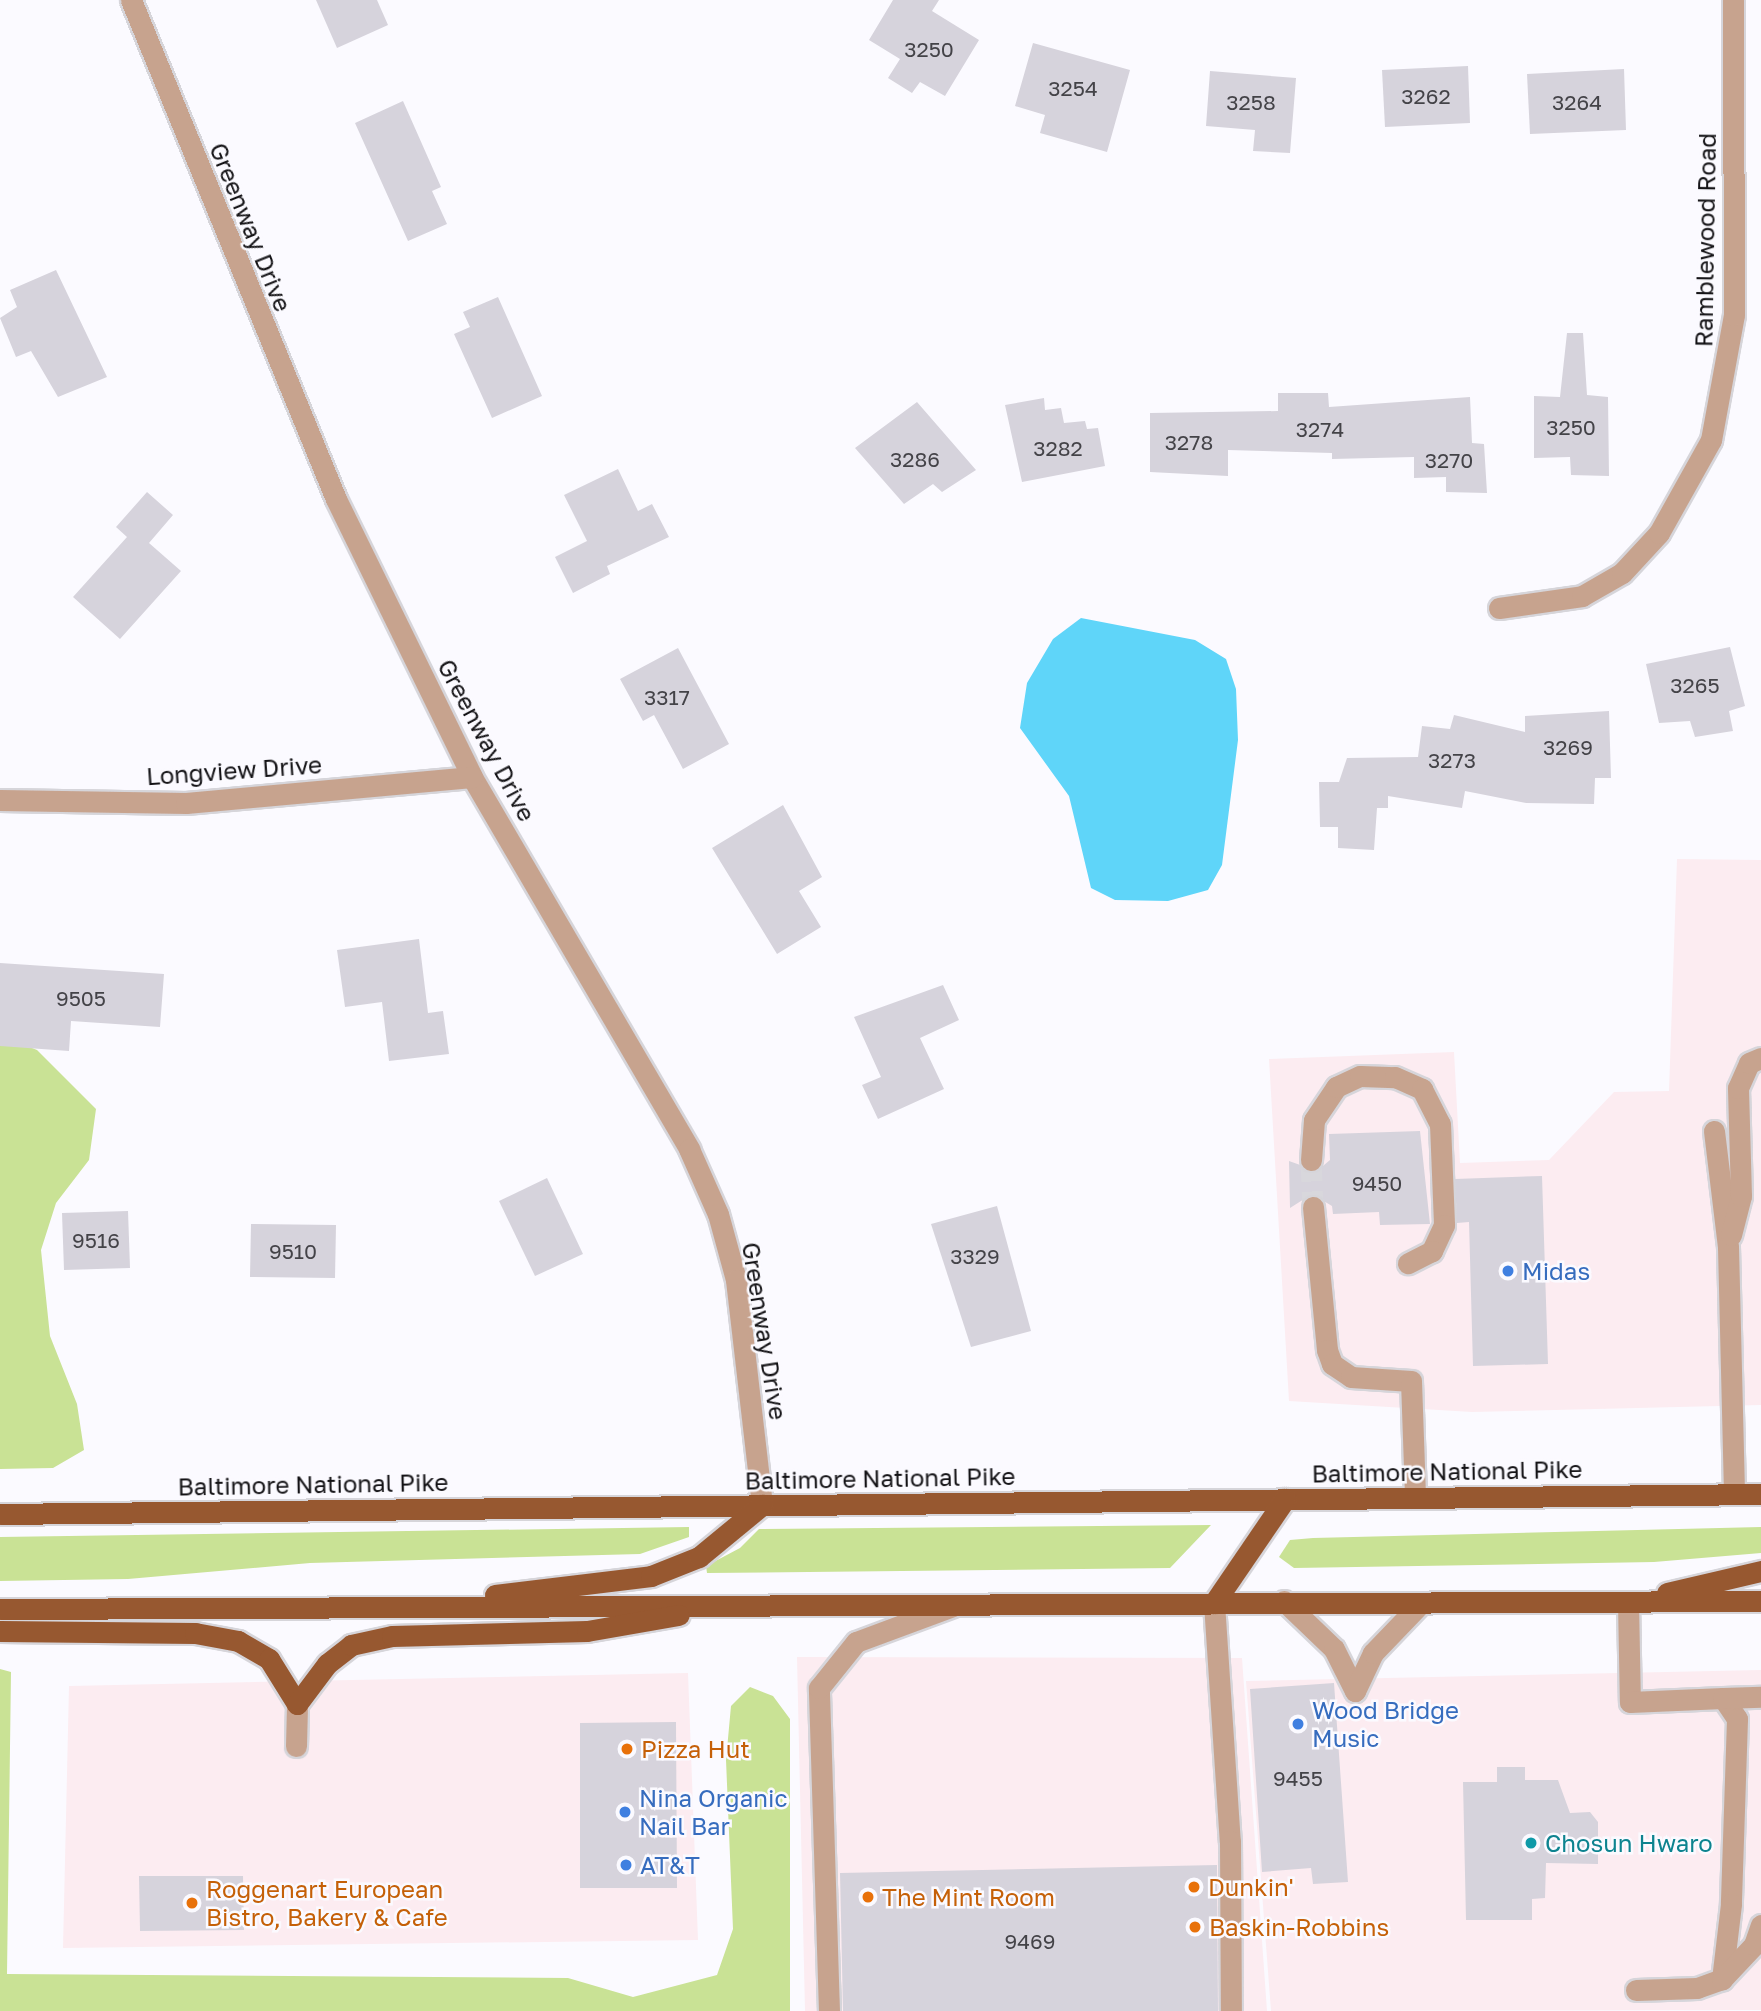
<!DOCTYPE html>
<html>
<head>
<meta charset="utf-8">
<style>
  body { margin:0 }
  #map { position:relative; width:1761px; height:2011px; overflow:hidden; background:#fbfaff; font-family:"Golos Text",sans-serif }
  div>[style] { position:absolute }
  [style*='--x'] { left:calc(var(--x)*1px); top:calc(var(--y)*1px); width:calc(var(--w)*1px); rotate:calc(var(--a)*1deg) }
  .commercial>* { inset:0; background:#fcecf1 }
  .green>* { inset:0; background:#c9e295 }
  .water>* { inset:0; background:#5fd5f9 }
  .building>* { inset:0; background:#d6d3dc }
  .minor-tunnel>* { height:21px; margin-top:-10.5px; transform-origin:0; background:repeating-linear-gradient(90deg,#d8d7dc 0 21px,transparent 0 31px) }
  .roads { filter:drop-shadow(2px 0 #d6d5da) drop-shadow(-2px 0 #d6d5da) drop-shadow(0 2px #d6d5da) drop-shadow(0 -2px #d6d5da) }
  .minor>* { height:21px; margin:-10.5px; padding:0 10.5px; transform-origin:10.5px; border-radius:10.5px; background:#c7a38e }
  .major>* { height:21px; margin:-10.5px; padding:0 10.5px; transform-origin:10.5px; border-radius:10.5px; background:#975830 }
  .dots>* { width:19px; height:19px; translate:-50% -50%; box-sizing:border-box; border:4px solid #fbfaff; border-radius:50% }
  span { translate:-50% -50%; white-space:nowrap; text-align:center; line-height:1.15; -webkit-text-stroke:5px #fbfaff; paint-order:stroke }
  .number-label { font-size:21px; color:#444348 }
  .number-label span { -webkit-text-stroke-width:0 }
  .street-label { font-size:24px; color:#141316 }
  .shop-label { font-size:24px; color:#366cbe }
  .left { translate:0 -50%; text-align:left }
  .food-label { font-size:24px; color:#c56008 }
  .culture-label { font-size:24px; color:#0d838f }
</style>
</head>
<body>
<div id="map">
  <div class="commercial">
    <i style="clip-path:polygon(1677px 859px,1761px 860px,1761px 1405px,1472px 1412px,1289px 1401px,1269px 1059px,1454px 1052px,1460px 1163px,1549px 1160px,1614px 1092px,1669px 1091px)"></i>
    <i style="clip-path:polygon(797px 1657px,1242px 1658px,1267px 2011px,805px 2011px)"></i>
    <i style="clip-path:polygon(1761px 1670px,1761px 2010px,1271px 2011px,1246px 1681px)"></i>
    <i style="clip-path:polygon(688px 1673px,698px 1940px,63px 1948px,69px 1686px)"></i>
  </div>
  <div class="green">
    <i style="clip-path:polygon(0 1035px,37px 1050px,96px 1109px,89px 1160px,56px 1203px,41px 1250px,50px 1336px,77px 1404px,84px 1450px,53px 1468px,0 1469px)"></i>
    <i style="clip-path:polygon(1211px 1525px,1170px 1568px,707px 1573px,706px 1566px,740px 1548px,759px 1529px)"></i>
    <i style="clip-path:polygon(689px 1527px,689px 1537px,640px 1554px,310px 1563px,128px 1579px,0 1581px,0 1537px)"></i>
    <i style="clip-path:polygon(1761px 1527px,1761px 1553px,1654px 1562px,1294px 1568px,1279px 1557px,1290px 1540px,1313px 1538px)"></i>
    <i style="clip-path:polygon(0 1669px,11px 1672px,7px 1974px,568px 1978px,633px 1997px,717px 1975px,733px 1929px,726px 1760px,731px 1706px,750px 1687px,773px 1696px,790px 1719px,790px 2011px,0 2011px)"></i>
  </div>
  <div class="water">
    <i style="clip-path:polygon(1081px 618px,1195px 640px,1226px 659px,1236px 689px,1238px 740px,1222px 865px,1208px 890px,1168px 901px,1115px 900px,1091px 888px,1069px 796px,1020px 728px,1027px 683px,1053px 639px)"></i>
  </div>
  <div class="building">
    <i style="clip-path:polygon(316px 0,377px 0,388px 25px,337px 48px)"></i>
    <i style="clip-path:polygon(893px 0,939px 0,932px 11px,979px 40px,945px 96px,920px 82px,912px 93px,888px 78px,900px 59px,869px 40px)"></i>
    <i style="clip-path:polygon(1033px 43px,1130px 70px,1107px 152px,1040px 133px,1045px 115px,1015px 106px)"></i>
    <i style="clip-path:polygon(1468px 66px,1470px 123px,1385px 127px,1382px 70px)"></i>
    <i style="clip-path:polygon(1624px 69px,1626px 130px,1530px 134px,1527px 74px)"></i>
    <i style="clip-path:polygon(1210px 71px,1296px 78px,1290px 153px,1253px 151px,1255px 130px,1206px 126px)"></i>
    <i style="clip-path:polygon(403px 101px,441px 187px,432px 191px,447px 224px,408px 241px,355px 123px)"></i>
    <i style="clip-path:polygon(56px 270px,107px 377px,58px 397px,31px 351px,16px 357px,0 318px,17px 307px,10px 290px)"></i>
    <i style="clip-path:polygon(498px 297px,542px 396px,492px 418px,454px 334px,470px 327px,463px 312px)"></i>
    <i style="clip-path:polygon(1567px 333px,1583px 333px,1587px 395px,1608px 397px,1609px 476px,1571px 475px,1570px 457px,1534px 458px,1534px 396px,1560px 397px)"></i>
    <i style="clip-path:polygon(1278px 393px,1328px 393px,1329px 407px,1470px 397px,1472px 443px,1484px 444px,1487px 493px,1446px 492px,1446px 477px,1414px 478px,1414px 457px,1332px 459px,1332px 453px,1228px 450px,1228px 476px,1150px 472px,1150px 413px,1278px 411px)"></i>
    <i style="clip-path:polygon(1044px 398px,1045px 410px,1061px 408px,1064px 423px,1085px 421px,1087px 429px,1098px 428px,1105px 466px,1022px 482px,1005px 405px)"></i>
    <i style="clip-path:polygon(917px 402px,976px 470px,942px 492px,933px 484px,904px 504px,855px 448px)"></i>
    <i style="clip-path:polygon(618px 469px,638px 511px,652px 504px,669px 537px,607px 566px,610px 574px,573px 593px,555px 557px,587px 541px,564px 495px)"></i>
    <i style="clip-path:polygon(147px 492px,173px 515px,149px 543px,181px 571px,120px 639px,73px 597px,127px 537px,116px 527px)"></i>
    <i style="clip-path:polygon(1730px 647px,1745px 706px,1729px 711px,1733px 731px,1695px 737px,1690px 721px,1659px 723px,1646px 664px)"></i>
    <i style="clip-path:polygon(678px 648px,729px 744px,683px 769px,654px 715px,643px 721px,620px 679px)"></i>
    <i style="clip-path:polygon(1609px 711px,1611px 778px,1595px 778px,1594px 804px,1526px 803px,1465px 791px,1462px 808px,1388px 796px,1388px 808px,1377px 808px,1374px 850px,1338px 848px,1338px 827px,1320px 827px,1319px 782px,1339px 782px,1347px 758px,1418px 757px,1422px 726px,1450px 729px,1454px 715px,1525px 732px,1525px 716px)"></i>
    <i style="clip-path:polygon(783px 805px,822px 877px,799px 891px,821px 927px,777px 954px,712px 848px)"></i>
    <i style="clip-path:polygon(419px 939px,428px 1013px,443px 1011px,449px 1054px,389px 1061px,382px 1002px,345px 1007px,337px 950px)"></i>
    <i style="clip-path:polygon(0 963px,164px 974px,160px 1027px,71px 1021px,69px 1051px,0 1046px)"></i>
    <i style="clip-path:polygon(943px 985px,959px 1020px,920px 1038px,944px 1089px,878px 1119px,862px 1085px,881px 1077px,854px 1017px)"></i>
    <i style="clip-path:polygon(1420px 1131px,1430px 1224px,1380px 1225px,1379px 1212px,1333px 1214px,1332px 1206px,1312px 1194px,1290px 1208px,1289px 1161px,1317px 1171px,1330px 1160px,1329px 1134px)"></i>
    <i style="clip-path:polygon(1542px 1176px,1548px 1364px,1473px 1366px,1469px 1222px,1457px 1223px,1455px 1179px)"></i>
    <i style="clip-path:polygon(547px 1178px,583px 1254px,535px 1276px,499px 1201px)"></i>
    <i style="clip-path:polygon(997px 1206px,1031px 1331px,971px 1347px,931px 1224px)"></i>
    <i style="clip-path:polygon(128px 1211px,130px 1268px,64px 1270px,62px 1213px)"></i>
    <i style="clip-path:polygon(251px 1224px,336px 1225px,335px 1278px,250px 1277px)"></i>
    <i style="clip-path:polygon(1334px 1683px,1348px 1882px,1313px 1884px,1311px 1868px,1262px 1872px,1250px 1689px)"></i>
    <i style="clip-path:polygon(676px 1722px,677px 1888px,580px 1888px,580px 1723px)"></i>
    <i style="clip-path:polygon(1497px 1767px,1525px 1767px,1525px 1780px,1558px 1780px,1570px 1813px,1590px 1812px,1598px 1822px,1598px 1864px,1546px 1863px,1545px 1898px,1532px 1899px,1532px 1920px,1466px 1920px,1463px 1782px,1497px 1782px)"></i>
    <i style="clip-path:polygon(1217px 1865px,1218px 2011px,843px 2011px,840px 1873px)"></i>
    <i style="clip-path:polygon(139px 1876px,243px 1876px,244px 1930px,140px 1931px)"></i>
  </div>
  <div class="minor-tunnel">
    <i style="--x:1311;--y:1160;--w:47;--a:87.6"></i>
  </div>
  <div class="roads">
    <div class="minor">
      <i style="--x:131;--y:0;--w:539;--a:67.67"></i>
      <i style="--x:336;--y:499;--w:309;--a:63.9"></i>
      <i style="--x:472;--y:777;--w:431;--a:59.7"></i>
      <i style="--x:689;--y:1149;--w:71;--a:66"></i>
      <i style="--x:718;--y:1214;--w:68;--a:74.7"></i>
      <i style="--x:736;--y:1280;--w:226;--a:83.4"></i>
      <i style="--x:1499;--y:608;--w:84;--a:-8.2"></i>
      <i style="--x:1582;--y:596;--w:46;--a:-29.9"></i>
      <i style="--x:1622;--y:573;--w:54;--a:-47.2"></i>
      <i style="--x:1659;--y:533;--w:107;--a:-60.8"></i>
      <i style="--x:1711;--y:440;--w:127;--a:-79.6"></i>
      <i style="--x:1734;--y:315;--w:315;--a:-90.2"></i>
      <i style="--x:0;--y:800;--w:186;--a:0.9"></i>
      <i style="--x:186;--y:803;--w:287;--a:-5.2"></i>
      <i style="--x:1714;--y:1131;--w:117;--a:83.1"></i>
      <i style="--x:1728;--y:1247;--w:247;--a:88.6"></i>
      <i style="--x:1311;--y:1160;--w:40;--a:-85.7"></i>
      <i style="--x:1314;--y:1120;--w:40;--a:-56"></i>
      <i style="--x:1336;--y:1087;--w:26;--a:-25"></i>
      <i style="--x:1360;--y:1076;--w:35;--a:2"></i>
      <i style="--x:1395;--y:1077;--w:30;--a:24"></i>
      <i style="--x:1422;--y:1089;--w:39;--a:63"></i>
      <i style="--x:1440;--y:1124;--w:101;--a:87.7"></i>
      <i style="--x:1444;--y:1225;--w:29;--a:115"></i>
      <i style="--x:1432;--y:1251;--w:27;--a:153"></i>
      <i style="--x:1313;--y:1207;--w:144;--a:84.4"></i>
      <i style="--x:1327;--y:1350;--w:15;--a:70"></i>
      <i style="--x:1332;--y:1364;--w:23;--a:34"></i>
      <i style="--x:1351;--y:1377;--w:60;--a:3.8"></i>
      <i style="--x:1411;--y:1381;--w:117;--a:88"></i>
      <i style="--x:1731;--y:1235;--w:40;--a:-75.6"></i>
      <i style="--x:1741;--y:1196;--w:108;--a:-91.6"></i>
      <i style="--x:1738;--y:1088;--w:27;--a:-66"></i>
      <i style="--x:1749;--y:1063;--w:13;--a:-23"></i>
      <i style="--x:1284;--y:1601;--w:69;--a:43.8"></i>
      <i style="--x:1334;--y:1649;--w:47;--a:63.4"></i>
      <i style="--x:1355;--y:1691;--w:42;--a:-64.7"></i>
      <i style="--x:1373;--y:1653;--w:69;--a:-46.2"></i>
      <i style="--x:1628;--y:1602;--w:100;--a:88.9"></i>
      <i style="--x:1630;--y:1702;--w:93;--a:-2.5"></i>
      <i style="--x:1723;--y:1698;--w:25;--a:56"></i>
      <i style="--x:1737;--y:1719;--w:185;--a:91.9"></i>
      <i style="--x:1731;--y:1904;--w:76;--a:96.8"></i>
      <i style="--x:1214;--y:1603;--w:239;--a:86.2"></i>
      <i style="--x:1230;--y:1841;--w:170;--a:89.7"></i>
      <i style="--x:1723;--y:1698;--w:38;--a:-2"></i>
      <i style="--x:296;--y:1746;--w:42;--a:-88.6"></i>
      <i style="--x:1636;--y:1990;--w:61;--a:-1.9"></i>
      <i style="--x:1697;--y:1988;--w:27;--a:-20"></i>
      <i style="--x:1722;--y:1979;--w:47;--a:-46.7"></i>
      <i style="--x:1754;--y:1945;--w:21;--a:-71"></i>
      <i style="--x:829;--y:2011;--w:323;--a:-91.8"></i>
      <i style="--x:819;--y:1688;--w:59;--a:-51.2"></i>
      <i style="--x:856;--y:1642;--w:103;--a:-20.4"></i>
    </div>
    <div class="major">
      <i style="--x:0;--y:1514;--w:1761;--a:-0.65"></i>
      <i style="--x:1667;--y:1593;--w:97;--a:-13.2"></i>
      <i style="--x:495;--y:1595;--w:157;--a:-6.9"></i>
      <i style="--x:651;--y:1576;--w:52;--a:-21.6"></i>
      <i style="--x:699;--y:1557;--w:82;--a:-39.5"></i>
      <i style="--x:1214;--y:1603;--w:126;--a:-55.7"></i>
      <i style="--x:0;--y:1609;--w:1761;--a:-0.26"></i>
      <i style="--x:0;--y:1631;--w:195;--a:0.6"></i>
      <i style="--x:195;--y:1633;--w:44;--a:10.5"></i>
      <i style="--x:238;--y:1641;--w:36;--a:30"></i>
      <i style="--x:269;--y:1659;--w:53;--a:58.1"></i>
      <i style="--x:297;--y:1704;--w:50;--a:-53.1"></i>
      <i style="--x:327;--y:1664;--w:31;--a:-38"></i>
      <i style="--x:351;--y:1645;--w:42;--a:-12.4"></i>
      <i style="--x:392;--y:1636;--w:195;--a:-1.5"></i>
      <i style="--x:587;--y:1631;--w:93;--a:-9.9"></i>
    </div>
  </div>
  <div class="dots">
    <i style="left:1508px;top:1271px;background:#3f7fe0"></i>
    <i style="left:1298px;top:1724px;background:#3f7fe0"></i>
    <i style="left:627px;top:1749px;background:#e8710a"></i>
    <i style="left:625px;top:1812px;background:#3f7fe0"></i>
    <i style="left:1531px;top:1843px;background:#0f9aa8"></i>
    <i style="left:626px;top:1865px;background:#3f7fe0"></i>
    <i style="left:1194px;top:1887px;background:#e8710a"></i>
    <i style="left:868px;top:1897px;background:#e8710a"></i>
    <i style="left:192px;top:1903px;background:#e8710a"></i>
    <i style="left:1195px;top:1927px;background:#e8710a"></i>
  </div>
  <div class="number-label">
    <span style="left:929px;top:49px">3250</span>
    <span style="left:1073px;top:88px">3254</span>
    <span style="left:1426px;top:96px">3262</span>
    <span style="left:1251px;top:102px">3258</span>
    <span style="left:1577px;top:102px">3264</span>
    <span style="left:1571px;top:427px">3250</span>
    <span style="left:1320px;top:429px">3274</span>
    <span style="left:1189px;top:442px">3278</span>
    <span style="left:1058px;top:448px">3282</span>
    <span style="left:915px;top:459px">3286</span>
    <span style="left:1449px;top:460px">3270</span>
    <span style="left:1695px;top:685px">3265</span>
    <span style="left:667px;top:697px">3317</span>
    <span style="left:1568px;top:747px">3269</span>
    <span style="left:1452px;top:760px">3273</span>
    <span style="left:81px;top:998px">9505</span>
    <span style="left:1377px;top:1183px">9450</span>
    <span style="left:96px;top:1240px">9516</span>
    <span style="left:293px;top:1251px">9510</span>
    <span style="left:975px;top:1256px">3329</span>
    <span style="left:1298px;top:1778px">9455</span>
    <span style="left:1030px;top:1941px">9469</span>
  </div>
  <div class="street-label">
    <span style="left:251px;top:227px;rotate:68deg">Greenway Drive</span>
    <span style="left:1705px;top:240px;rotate:-89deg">Ramblewood Road</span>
    <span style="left:487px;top:740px;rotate:62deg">Greenway Drive</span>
    <span style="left:234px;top:770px;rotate:-4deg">Longview Drive</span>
    <span style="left:765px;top:1331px;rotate:81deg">Greenway Drive</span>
    <span style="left:1447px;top:1471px;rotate:-1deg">Baltimore National Pike</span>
    <span style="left:880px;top:1478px;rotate:-1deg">Baltimore National Pike</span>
    <span style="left:313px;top:1484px;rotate:-1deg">Baltimore National Pike</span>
  </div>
  <div class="shop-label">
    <span class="left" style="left:1522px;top:1271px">Midas</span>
    <span class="left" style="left:1312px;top:1724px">Wood Bridge<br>Music</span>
    <span class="left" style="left:639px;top:1812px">Nina Organic<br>Nail Bar</span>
    <span class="left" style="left:640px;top:1865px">AT&amp;T</span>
  </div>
  <div class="food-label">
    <span class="left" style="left:641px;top:1749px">Pizza Hut</span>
    <span class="left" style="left:1208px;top:1887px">Dunkin'</span>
    <span class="left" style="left:206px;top:1903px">Roggenart European<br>Bistro, Bakery &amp; Cafe</span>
    <span class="left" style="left:882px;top:1897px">The Mint Room</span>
    <span class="left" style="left:1209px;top:1927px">Baskin-Robbins</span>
  </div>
  <div class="culture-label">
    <span class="left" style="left:1545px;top:1843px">Chosun Hwaro</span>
  </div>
</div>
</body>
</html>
